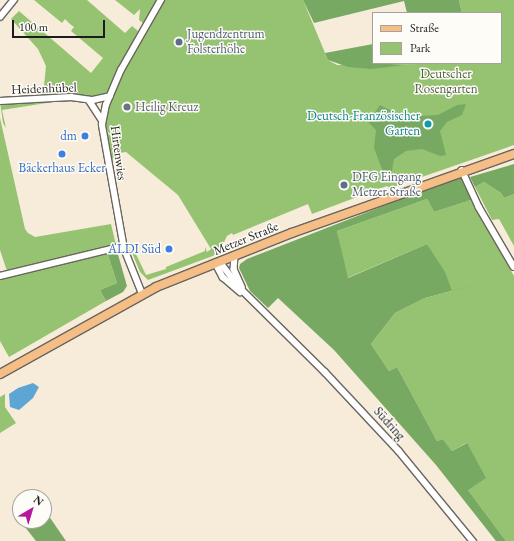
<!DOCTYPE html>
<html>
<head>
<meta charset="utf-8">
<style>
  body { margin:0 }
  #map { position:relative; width:514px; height:541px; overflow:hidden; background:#f7ecd9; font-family:"EB Garamond",serif }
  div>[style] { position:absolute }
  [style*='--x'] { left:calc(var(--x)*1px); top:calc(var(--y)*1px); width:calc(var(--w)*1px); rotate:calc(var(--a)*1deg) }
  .green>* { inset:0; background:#96c371 }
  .forest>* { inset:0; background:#78a963 }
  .water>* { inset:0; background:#5da6d4 }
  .roads { filter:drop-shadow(1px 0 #69655e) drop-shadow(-1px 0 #69655e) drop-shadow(0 1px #69655e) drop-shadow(0 -1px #69655e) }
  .street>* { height:5.5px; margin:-2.75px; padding:0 2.75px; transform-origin:2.75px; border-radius:2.75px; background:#fff }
  .primary>* { height:8px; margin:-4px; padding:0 4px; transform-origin:4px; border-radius:4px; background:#f6be87 }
  .dots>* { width:11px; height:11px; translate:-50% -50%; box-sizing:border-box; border:2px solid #fdfcf7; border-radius:50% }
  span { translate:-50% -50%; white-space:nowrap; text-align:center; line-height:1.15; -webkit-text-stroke:3px #fdfcf7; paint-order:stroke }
  .service-label { font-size:13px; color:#4e5e75 }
  .left { translate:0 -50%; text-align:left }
  .park-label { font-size:13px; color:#4d5f3e }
  .street-label { font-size:13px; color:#1c1c1c }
  .worship-label { font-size:13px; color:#5b616d }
  .culture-label { font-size:13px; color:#0d838f }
  .right { translate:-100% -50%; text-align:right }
  .shop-label { font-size:13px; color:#366cbe }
  .legend { position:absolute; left:372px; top:12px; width:130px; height:52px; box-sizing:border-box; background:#fdfcf7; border:1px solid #a3a29f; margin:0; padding:5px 7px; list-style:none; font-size:12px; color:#1c1c1c }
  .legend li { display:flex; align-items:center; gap:8px; height:20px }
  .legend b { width:20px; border:1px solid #a3a29f }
  .north { position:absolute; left:12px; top:489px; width:40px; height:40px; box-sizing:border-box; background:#fdfcf7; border:1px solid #a3a29f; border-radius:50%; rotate:38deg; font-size:11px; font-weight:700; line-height:16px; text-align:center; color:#1c1c1c }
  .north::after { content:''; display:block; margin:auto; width:14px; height:18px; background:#b5179e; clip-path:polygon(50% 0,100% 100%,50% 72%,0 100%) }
  .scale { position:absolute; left:12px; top:20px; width:93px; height:18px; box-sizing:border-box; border:2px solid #1c1c1c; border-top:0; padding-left:5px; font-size:12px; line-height:14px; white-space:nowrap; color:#1c1c1c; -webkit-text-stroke:3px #fdfcf7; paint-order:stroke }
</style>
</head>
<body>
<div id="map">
  <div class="green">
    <i style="clip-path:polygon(34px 0,87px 0,125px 33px,132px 26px,138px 31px,106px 96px,92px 97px,69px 94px,43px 96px,46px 66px,38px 49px,11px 19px,19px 11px,91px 73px,103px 58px,71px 31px,74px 27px,70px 24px,65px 19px,62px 23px)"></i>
    <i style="clip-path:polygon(115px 0,157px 0,143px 23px,139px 20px,140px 9px,134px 15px)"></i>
    <i style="clip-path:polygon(161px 0,303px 0,328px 60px,337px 65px,501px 63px,501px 13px,462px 13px,459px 0,514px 0,514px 145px,390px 188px,387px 186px,373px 191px,312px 214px,308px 204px,233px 235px,232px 233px,227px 236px,218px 254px,148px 280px,140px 272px,131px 250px,134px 250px,146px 275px,166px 269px,166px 267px,205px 251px,205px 247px,207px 252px,211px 249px,178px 195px,126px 152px,118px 153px,112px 160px,106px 132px,115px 139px,102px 125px,121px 70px)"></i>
    <i style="clip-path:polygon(65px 100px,80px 101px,53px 102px,2px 110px,6px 128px,3px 123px,0 102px)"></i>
    <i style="clip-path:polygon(0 118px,25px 229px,28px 233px,35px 237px,111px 224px,116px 245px,7px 271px,0 250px)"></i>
    <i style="clip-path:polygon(484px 182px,501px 193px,504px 198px,514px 194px,514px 246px,499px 219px,492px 220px,475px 187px)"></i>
    <i style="clip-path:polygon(427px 199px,434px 212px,471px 200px,514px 276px,514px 541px,506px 541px,468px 490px,466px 443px,452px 451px,443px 439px,437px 441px,397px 367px,389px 371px,371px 344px,395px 313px,425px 298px,452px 291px,427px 244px,347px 278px,337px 231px)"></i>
    <i style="clip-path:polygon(107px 252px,117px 283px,100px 290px,106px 301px,9px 357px,0 341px,0 279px)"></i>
    <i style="clip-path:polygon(5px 394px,5px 407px,16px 423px,0 433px,0 397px)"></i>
  </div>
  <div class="forest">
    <i style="clip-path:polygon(303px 0,459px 0,462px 13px,407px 13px,404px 1px,314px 23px)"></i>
    <i style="clip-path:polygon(373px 44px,373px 63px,405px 65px,371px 69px,348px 67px,328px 60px,325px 53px)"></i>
    <i style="clip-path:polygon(466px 104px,462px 115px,447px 122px,440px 131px,446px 155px,440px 156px,422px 149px,406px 151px,394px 159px,391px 176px,385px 177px,374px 148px,376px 130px,368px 122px,380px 105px,394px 112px,417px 116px,438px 115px,457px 105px)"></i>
    <i style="clip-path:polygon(514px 164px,514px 194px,504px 198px,501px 193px,484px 182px,475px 187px,470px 177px)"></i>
    <i style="clip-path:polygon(460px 176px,471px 200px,434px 212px,427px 199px,337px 231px,348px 278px,427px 244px,445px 272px,452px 291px,476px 285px,459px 289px,425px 298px,395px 313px,371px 344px,389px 371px,397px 367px,437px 441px,443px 439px,452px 451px,467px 443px,486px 478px,468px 490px,506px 541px,496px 541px,436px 465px,334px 350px,278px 298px,268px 308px,250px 291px,239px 268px,240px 264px,247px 259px)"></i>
    <i style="clip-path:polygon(117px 251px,127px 286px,123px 292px,106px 301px,100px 290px,117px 283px,107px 252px)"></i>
    <i style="clip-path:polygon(44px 509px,66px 541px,36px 541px,25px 527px,22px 521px,44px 521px)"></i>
  </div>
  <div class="water">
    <i style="clip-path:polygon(33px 383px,39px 387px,33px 398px,19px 410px,10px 407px,9px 394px,18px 388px)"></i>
  </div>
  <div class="roads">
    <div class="street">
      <i style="--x:0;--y:17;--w:22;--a:-51"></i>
      <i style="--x:89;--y:100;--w:24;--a:57"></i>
      <i style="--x:0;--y:101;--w:71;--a:-3.2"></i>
      <i style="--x:71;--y:97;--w:22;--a:8"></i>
      <i style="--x:93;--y:100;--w:17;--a:-13"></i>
      <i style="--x:462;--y:170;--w:41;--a:65.3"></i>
      <i style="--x:479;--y:207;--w:69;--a:59.7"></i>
      <i style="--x:235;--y:256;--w:13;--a:94"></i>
      <i style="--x:234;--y:269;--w:20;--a:66"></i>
      <i style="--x:220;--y:262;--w:33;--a:52"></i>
      <i style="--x:240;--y:288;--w:120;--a:44.7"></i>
      <i style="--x:325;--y:372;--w:108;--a:46.9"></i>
      <i style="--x:399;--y:451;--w:117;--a:50.6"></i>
      <i style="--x:216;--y:264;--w:15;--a:62"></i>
      <i style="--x:223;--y:277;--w:23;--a:41"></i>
      <i style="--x:0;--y:276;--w:127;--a:-13.7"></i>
      <i style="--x:142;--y:294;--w:48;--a:-111.8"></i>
      <i style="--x:124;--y:249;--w:126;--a:-100.1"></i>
      <i style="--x:102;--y:125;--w:20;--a:-79"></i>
      <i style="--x:106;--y:105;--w:38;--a:-67"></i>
      <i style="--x:121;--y:70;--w:81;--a:-60.3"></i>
    </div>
    <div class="primary">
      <i style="--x:0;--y:374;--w:179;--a:-29.1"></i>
      <i style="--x:156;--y:287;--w:146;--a:-21.7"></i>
      <i style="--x:292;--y:233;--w:236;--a:-19.6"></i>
    </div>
  </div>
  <div class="dots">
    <i style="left:179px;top:42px;background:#5c6f8a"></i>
    <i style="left:127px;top:107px;background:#6b7280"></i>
    <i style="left:428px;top:124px;background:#0f9aa8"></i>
    <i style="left:85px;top:136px;background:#3f7fe0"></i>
    <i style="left:62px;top:154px;background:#3f7fe0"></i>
    <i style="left:344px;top:185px;background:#5c6f8a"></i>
    <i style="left:169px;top:249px;background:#3f7fe0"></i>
  </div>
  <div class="service-label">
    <span class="left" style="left:187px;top:42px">Jugendzentrum<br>Folsterhöhe</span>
    <span class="left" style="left:352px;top:185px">DFG Eingang<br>Metzer Straße</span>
  </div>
  <div class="park-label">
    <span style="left:446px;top:82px">Deutscher<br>Rosengarten</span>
  </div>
  <div class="street-label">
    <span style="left:44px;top:89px;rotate:-2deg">Heidenhübel</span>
    <span style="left:118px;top:153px;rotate:82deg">Hirtenwies</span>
    <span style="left:246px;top:239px;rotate:-22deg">Metzer Straße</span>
    <span style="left:389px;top:424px;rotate:48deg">Südring</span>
  </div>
  <div class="worship-label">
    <span class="left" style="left:135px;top:107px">Heilig Kreuz</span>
  </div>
  <div class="culture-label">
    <span class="right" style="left:420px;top:124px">Deutsch-Französischer<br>Garten</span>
  </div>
  <div class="shop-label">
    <span class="right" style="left:77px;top:136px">dm</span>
    <span style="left:62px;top:168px">Bäckerhaus Ecker</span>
    <span class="right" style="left:161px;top:249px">ALDI Süd</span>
  </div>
  <ul class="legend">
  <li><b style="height:5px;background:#f6be87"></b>Straße</li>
  <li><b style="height:11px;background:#96c371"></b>Park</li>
  </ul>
  <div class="north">N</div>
  <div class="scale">100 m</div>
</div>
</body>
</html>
